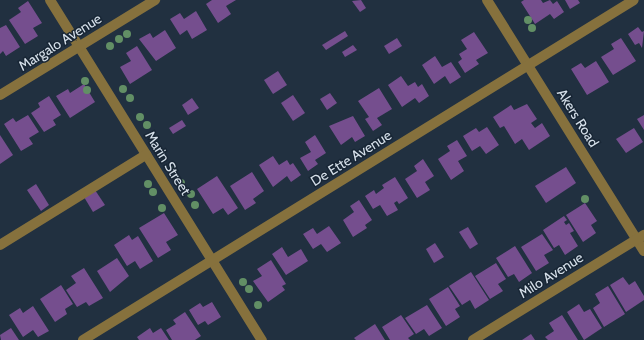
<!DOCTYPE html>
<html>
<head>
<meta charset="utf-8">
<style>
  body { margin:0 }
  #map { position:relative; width:644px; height:340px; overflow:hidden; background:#213040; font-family:Cabin,sans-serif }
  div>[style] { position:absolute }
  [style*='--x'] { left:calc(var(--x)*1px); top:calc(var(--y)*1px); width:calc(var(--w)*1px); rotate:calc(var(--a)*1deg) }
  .building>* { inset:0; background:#754e8e }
  .minor>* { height:10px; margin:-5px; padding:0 5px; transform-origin:5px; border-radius:5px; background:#86713d }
  .trees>* { width:8px; height:8px; margin:-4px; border-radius:50%; background:#628f65 }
  span { translate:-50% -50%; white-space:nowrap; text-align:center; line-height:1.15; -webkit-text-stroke:3px #182635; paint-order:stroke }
  .street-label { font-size:14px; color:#d6e0ea }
</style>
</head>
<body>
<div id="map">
  <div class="building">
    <i style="clip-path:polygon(212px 0,236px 0,226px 6px,231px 14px,218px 23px,206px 4px)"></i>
    <i style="clip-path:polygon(361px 0,366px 8px,360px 12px,352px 1px)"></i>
    <i style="clip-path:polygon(524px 0,541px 0,543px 3px,550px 0,553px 4px,557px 1px,564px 12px,554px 19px,550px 14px,535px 24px,521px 2px)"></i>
    <i style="clip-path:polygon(565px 0,578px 0,580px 3px,570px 9px)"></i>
    <i style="clip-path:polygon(28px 1px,42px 23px,33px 28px,38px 36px,25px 44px,9px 20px,21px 12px,18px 8px)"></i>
    <i style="clip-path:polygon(196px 11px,207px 30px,192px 39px,187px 30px,180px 35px,170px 19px,180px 13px,184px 19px)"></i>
    <i style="clip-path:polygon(6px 25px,20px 47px,6px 56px,3px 51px,0 54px,0 28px)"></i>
    <i style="clip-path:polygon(638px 27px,642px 32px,644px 31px,642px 48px,639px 43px,635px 45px,628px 34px)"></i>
    <i style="clip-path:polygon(165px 30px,176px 48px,156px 61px,139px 39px,150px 33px,153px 38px)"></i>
    <i style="clip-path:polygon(345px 31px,348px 36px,326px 50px,322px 45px)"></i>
    <i style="clip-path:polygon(474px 32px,488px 53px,476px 60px,479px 64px,465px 73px,458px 62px,462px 59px,459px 54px,467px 49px,461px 40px)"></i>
    <i style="clip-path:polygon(397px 38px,402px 46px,389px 54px,384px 46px)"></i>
    <i style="clip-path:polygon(621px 38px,636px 61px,613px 75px,601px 57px,614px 49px,611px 44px)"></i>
    <i style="clip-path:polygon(353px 45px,357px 50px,345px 57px,342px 52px)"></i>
    <i style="clip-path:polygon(137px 46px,152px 70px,130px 84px,120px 67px,131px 61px,126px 53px)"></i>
    <i style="clip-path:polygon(435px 56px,442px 67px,451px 62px,461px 77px,450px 84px,445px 76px,434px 84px,422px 65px)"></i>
    <i style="clip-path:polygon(596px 61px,609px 82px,587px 95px,571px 69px,581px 63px,585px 68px)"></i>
    <i style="clip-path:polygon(278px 71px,287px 85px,273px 94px,264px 80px)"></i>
    <i style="clip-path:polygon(401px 76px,408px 86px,415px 82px,418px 87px,422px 84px,429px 96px,419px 103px,415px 98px,402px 107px,388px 85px)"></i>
    <i style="clip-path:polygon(84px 84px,95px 102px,70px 118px,56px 96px,68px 89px,70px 93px)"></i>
    <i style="clip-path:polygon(379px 88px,392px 109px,377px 118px,382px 125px,373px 131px,365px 119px,369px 117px,358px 101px)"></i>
    <i style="clip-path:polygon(330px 93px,337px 103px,327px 110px,320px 99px)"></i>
    <i style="clip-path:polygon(293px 95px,305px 113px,293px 121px,281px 103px)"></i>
    <i style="clip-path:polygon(49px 96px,61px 115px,53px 120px,56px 125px,44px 132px,31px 113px,40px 107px,38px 103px)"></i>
    <i style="clip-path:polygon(192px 98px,199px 108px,188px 115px,182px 105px)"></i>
    <i style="clip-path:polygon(527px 104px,537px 119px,531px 123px,535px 128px,542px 123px,550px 136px,529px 150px,522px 139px,515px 144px,504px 126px,500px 128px,493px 117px,511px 105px,514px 110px)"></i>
    <i style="clip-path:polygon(28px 115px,39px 132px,29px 138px,33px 144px,21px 151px,4px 124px,13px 118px,16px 122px)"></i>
    <i style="clip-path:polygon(644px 115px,644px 130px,637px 119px)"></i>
    <i style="clip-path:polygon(353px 116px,365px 136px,355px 142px,352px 137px,341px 145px,329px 126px)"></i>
    <i style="clip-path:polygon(182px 120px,186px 126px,173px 134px,169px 128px)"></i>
    <i style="clip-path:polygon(487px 127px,499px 145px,486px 154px,480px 146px,472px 151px,463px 136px,476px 128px,479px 132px)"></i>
    <i style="clip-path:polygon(634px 128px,643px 142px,626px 153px,616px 139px)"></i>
    <i style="clip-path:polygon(0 135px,13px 155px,0 164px)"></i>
    <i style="clip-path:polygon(315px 135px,326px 153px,315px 160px,318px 164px,308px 171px,300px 158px,311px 152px,305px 142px)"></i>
    <i style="clip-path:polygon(457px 140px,467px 156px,458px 161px,464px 171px,451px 180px,438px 159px,450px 151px,447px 146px)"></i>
    <i style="clip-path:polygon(273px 156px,279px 165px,287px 160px,290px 165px,293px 163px,301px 175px,291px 182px,287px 176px,273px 187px,259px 165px)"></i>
    <i style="clip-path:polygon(423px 159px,434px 176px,425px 182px,430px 190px,417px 198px,405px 179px,417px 171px,414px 166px)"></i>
    <i style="clip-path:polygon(566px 167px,576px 183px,546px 203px,535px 186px)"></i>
    <i style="clip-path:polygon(252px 172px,264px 191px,253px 199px,256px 203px,245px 210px,230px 186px)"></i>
    <i style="clip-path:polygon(217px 176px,238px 208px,228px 215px,223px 208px,213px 214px,197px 189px)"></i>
    <i style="clip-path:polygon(395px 177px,408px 198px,399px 204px,397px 201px,394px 203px,398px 210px,387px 216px,380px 205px,373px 209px,365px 196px,374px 190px,376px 194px,384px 188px,382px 185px)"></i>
    <i style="clip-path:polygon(36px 184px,49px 205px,41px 211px,27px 190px)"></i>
    <i style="clip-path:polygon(95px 190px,105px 205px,93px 212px,84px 197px)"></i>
    <i style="clip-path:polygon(359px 200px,372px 220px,365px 225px,367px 228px,353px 237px,343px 220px,354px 212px,350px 206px)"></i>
    <i style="clip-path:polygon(585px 203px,597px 221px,591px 225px,596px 233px,583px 242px,566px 215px)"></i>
    <i style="clip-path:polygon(164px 213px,178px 235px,166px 242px,171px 250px,158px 258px,139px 228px)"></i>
    <i style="clip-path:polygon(564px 216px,567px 220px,564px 222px,566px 225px,569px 223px,574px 231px,570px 233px,578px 246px,565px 255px,559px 245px,554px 248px,543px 230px)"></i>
    <i style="clip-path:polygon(329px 226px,341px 243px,327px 252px,321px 244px,313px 249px,303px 234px,313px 228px,317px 234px)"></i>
    <i style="clip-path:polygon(468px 227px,478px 244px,470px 249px,459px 232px)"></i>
    <i style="clip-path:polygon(542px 234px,553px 250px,544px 255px,549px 263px,536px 271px,521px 247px)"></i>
    <i style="clip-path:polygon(129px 235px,132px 240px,138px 236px,153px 261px,140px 269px,135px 261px,127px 266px,114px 245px)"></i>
    <i style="clip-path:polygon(435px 243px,444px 257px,434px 263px,426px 249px)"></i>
    <i style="clip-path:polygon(515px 246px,532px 273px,519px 282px,514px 274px,508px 277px,496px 258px)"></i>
    <i style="clip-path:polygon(282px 247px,288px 257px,301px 249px,308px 261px,286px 275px,272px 254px)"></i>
    <i style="clip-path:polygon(117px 258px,129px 276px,110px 292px,97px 271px)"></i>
    <i style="clip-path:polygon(271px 260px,286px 284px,282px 286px,285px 290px,268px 302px,253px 281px,262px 276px,257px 269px)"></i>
    <i style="clip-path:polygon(496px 263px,506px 279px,498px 284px,503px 291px,490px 299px,475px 276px)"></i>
    <i style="clip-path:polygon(84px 268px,103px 298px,89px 306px,86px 302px,77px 307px,66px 290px,76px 283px,71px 276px)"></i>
    <i style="clip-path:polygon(471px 272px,489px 300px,475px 309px,470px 300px,462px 305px,449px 286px)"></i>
    <i style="clip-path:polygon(623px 277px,629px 285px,635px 281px,644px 296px,644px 300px,626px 312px,610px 285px)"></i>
    <i style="clip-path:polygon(61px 285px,73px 304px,65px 309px,67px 314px,55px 322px,40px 299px)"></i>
    <i style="clip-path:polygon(608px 286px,625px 314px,604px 327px,593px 308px,600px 303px,595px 294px)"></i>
    <i style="clip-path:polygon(448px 287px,460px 306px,455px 309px,460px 317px,446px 326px,429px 299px)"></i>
    <i style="clip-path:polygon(212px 302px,221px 317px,208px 325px,205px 321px,198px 325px,189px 310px,200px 303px,203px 307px)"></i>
    <i style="clip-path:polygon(579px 304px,584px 312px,590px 309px,602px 328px,584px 340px,567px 312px)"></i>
    <i style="clip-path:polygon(427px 305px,442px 328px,429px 336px,424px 329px,416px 334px,405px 318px)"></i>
    <i style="clip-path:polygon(33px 306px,49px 331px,38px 337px,33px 330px,23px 337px,9px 315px,20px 308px,23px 313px)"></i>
    <i style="clip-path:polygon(185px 312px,201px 336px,195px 340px,172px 340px,166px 330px,176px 324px,173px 320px)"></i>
    <i style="clip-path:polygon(401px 315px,414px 334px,408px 338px,410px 340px,390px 340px,382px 327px)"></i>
    <i style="clip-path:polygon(562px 315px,578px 340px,548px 340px,545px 337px,554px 331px,549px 323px)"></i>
    <i style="clip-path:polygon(375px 324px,385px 340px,356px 340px,354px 338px)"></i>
    <i style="clip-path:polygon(11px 328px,19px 340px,1px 340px,0 335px)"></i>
    <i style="clip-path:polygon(150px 328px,153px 333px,161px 328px,169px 340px,139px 340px,137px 337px)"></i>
    <i style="clip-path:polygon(531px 334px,535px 340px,522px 340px)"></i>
  </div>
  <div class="minor">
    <i style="--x:50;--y:0;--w:401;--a:58.1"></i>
    <i style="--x:487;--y:0;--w:296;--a:58"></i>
    <i style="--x:0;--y:95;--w:182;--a:-31.5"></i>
    <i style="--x:0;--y:245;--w:172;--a:-31.7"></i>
    <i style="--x:83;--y:340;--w:647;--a:-31.68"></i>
    <i style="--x:473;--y:340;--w:201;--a:-31.6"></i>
  </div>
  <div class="trees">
    <i style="left:528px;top:20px"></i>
    <i style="left:532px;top:28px"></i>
    <i style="left:127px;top:34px"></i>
    <i style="left:119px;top:39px"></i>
    <i style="left:110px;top:46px"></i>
    <i style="left:85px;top:81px"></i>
    <i style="left:123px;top:89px"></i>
    <i style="left:87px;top:90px"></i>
    <i style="left:130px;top:98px"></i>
    <i style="left:140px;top:117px"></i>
    <i style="left:147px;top:125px"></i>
    <i style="left:173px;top:170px"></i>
    <i style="left:181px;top:183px"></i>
    <i style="left:148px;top:184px"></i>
    <i style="left:153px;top:192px"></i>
    <i style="left:191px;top:194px"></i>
    <i style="left:585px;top:199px"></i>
    <i style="left:195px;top:205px"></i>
    <i style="left:162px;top:208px"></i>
    <i style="left:243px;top:282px"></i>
    <i style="left:249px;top:289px"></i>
    <i style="left:258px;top:305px"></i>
  </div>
  <div class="street-label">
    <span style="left:60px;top:42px;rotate:-32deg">Margalo Avenue</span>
    <span style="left:578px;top:118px;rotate:58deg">Akers Road</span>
    <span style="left:351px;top:158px;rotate:-32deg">De Ette Avenue</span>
    <span style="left:168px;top:163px;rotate:58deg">Marin Street</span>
    <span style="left:551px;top:275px;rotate:-32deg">Milo Avenue</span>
  </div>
</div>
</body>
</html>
